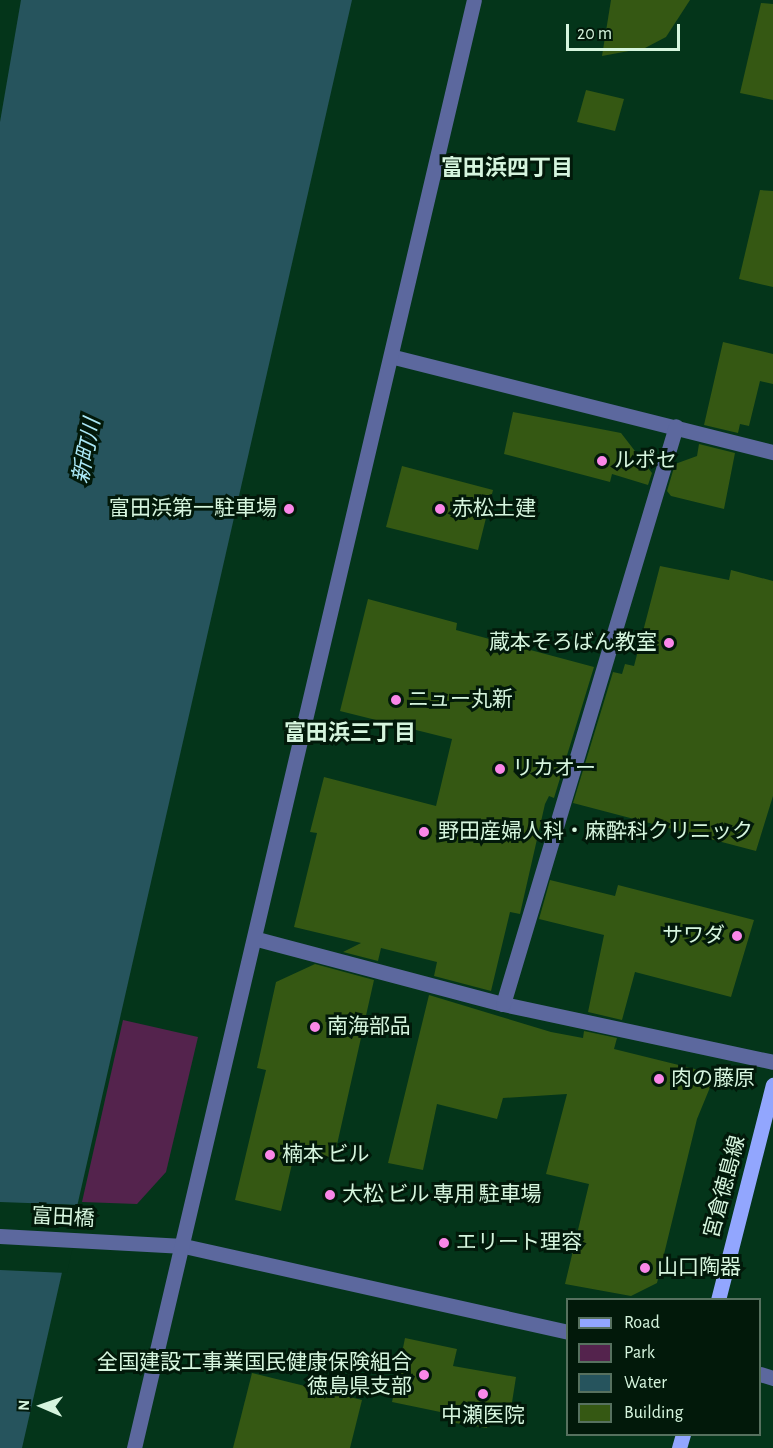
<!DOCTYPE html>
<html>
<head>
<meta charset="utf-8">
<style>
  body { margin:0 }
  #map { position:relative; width:773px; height:1448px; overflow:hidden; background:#04351a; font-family:"Alegreya Sans","Noto Sans JP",sans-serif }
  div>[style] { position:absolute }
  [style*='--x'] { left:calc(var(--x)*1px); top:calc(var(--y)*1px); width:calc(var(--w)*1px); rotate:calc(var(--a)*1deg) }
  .green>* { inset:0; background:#54234d }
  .water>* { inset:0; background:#26545d }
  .pier>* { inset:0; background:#04351a }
  .building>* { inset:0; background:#355813 }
  .minor>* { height:15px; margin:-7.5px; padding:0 7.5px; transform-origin:7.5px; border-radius:7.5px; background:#5c689e }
  .major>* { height:15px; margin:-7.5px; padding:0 7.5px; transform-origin:7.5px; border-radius:7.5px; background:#92a6fe }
  .dots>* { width:16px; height:16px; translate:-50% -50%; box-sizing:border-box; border:3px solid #02190a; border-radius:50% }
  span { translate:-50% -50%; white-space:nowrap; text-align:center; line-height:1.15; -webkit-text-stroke:6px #02190a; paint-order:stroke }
  .poi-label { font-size:21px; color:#d6f5de }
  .left { translate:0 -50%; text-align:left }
  .right { translate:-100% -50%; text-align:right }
  .street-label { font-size:21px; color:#d6f5de }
  .neighbourhood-label { font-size:22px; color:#d6f5de; font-weight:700 }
  .water-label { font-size:22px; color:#ace9f7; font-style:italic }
  .legend { position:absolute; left:566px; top:1298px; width:195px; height:138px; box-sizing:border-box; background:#02190a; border:2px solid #57715f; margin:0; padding:8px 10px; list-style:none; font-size:18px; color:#d6f5de }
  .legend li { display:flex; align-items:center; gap:12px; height:30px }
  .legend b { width:30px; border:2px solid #57715f }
  .north { position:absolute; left:12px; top:1376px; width:60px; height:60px; -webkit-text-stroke:4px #02190a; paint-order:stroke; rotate:272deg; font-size:16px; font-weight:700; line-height:24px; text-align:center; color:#d6f5de }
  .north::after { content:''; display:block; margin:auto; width:21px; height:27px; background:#d6f5de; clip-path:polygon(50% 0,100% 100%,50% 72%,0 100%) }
  .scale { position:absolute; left:566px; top:24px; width:114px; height:27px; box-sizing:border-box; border:3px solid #d6f5de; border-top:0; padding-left:8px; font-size:18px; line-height:21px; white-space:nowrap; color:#d6f5de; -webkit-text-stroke:4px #02190a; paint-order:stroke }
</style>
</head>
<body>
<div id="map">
  <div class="green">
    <i style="clip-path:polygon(123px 1020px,198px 1037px,166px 1172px,137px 1204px,82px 1202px)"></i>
  </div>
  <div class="water">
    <i style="clip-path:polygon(21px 0,352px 0,22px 1448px,0 1448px,0 122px)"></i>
  </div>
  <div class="pier">
    <i style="clip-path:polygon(0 1202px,82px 1205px,67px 1273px,0 1270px)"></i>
  </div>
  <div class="building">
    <i style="clip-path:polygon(611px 0,690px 0,666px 37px,645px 48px,602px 56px)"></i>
    <i style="clip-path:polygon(761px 3px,773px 4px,773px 100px,740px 93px)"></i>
    <i style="clip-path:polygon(586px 90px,624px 99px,615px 131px,577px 122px)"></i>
    <i style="clip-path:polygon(760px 190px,773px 191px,773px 287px,739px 279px)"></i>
    <i style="clip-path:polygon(723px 342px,773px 354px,773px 384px,760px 381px,749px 426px,740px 424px,738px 433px,704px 425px)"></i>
    <i style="clip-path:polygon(513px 412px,621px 433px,652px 473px,648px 485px,612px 474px,610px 482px,504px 454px)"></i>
    <i style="clip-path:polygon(699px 444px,735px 453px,724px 509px,671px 496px,667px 491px,675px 464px,697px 456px)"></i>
    <i style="clip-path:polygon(402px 466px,493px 490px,478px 550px,386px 527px)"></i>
    <i style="clip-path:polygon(660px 566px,729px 580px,731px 570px,773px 581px,773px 796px,756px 851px,573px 803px,613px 672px,622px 674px,625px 664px,634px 666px)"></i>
    <i style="clip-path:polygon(368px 599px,457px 623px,456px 630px,594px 667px,554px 798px,549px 796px,545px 804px,520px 914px,510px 912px,491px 991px,434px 976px,437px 962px,381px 948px,378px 961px,343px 952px,361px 943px,294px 927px,317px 833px,310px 832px,324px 777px,436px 806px,452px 739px,340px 711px)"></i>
    <i style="clip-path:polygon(550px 880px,615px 896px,618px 885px,754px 920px,731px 997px,635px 972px,622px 1020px,588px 1012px,604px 935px,539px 919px)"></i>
    <i style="clip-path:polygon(315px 964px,374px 980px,334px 1158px,295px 1151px,281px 1211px,235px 1200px,266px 1070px,257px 1068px,276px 982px)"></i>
    <i style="clip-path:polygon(429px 995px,551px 1032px,583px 1038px,584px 1031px,617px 1038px,614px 1049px,707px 1072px,711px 1085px,697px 1119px,657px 1283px,631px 1296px,565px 1284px,589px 1184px,546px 1174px,567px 1094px,503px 1098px,497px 1119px,437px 1104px,423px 1170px,388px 1163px)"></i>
    <i style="clip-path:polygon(405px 1338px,457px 1349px,453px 1366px,516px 1377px,510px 1415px,490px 1411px,487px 1428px,449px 1422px,450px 1414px,392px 1402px)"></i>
    <i style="clip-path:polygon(252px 1373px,362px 1400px,350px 1448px,233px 1448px)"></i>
  </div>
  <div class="minor">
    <i style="--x:394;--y:357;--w:391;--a:14.1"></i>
    <i style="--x:257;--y:939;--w:254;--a:14.8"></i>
    <i style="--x:503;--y:1004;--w:276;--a:12.1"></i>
    <i style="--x:503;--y:1004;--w:603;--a:-73.34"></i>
    <i style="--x:0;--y:1236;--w:184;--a:3.1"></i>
    <i style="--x:184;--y:1246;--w:394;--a:12.6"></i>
    <i style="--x:760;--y:1374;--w:14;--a:17"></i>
    <i style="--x:134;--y:1448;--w:1487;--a:-76.79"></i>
  </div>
  <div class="major">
    <i style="--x:718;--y:1300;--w:222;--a:-75.7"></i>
    <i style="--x:679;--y:1448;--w:15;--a:-74"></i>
  </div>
  <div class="dots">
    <i style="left:602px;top:461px;background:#fa87e8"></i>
    <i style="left:289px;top:509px;background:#fa87e8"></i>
    <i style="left:440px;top:509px;background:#fa87e8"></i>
    <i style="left:669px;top:643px;background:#fa87e8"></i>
    <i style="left:396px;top:700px;background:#fa87e8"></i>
    <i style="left:500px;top:769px;background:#fa87e8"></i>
    <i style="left:424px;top:832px;background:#fa87e8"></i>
    <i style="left:737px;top:936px;background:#fa87e8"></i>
    <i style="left:315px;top:1027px;background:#fa87e8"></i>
    <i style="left:659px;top:1079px;background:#fa87e8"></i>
    <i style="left:270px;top:1155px;background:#fa87e8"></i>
    <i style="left:330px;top:1195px;background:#fa87e8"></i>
    <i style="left:444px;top:1243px;background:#fa87e8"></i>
    <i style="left:645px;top:1268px;background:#fa87e8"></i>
    <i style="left:424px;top:1375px;background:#fa87e8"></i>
    <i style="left:483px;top:1394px;background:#fa87e8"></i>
  </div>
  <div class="poi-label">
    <span class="left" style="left:614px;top:461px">ルポセ</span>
    <span class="right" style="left:277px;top:509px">富田浜第一駐車場</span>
    <span class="left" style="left:452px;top:509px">赤松土建</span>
    <span class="right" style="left:657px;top:643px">蔵本そろばん教室</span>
    <span class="left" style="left:408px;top:700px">ニュー丸新</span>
    <span class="left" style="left:512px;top:769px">リカオー</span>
    <span class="left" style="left:438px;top:832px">野田産婦人科・麻酔科クリニック</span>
    <span class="right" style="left:725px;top:936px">サワダ</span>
    <span class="left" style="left:327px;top:1027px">南海部品</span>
    <span class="left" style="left:671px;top:1079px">肉の藤原</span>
    <span class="left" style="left:282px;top:1155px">楠本 ビル</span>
    <span class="left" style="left:342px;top:1195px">大松 ビル 専用 駐車場</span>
    <span class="left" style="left:456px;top:1243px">エリート理容</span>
    <span class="left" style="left:657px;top:1268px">山口陶器</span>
    <span class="right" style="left:412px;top:1375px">全国建設工事業国民健康保険組合<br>徳島県支部</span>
    <span style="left:483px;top:1416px">中瀬医院</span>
  </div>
  <div class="street-label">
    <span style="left:725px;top:1187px;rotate:-75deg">宮倉徳島線</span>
    <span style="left:63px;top:1218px;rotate:3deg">富田橋</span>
  </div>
  <div class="neighbourhood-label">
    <span style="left:507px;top:169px">富田浜四丁目</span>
    <span style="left:350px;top:734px">富田浜三丁目</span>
  </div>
  <div class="water-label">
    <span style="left:87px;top:451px;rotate:-79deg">新町川</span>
  </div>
  <ul class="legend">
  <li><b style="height:8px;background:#92a6fe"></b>Road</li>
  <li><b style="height:16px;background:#54234d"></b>Park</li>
  <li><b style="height:16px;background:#26545d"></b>Water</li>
  <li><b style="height:16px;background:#355813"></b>Building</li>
  </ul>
  <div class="north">N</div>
  <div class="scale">20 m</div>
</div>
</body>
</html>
